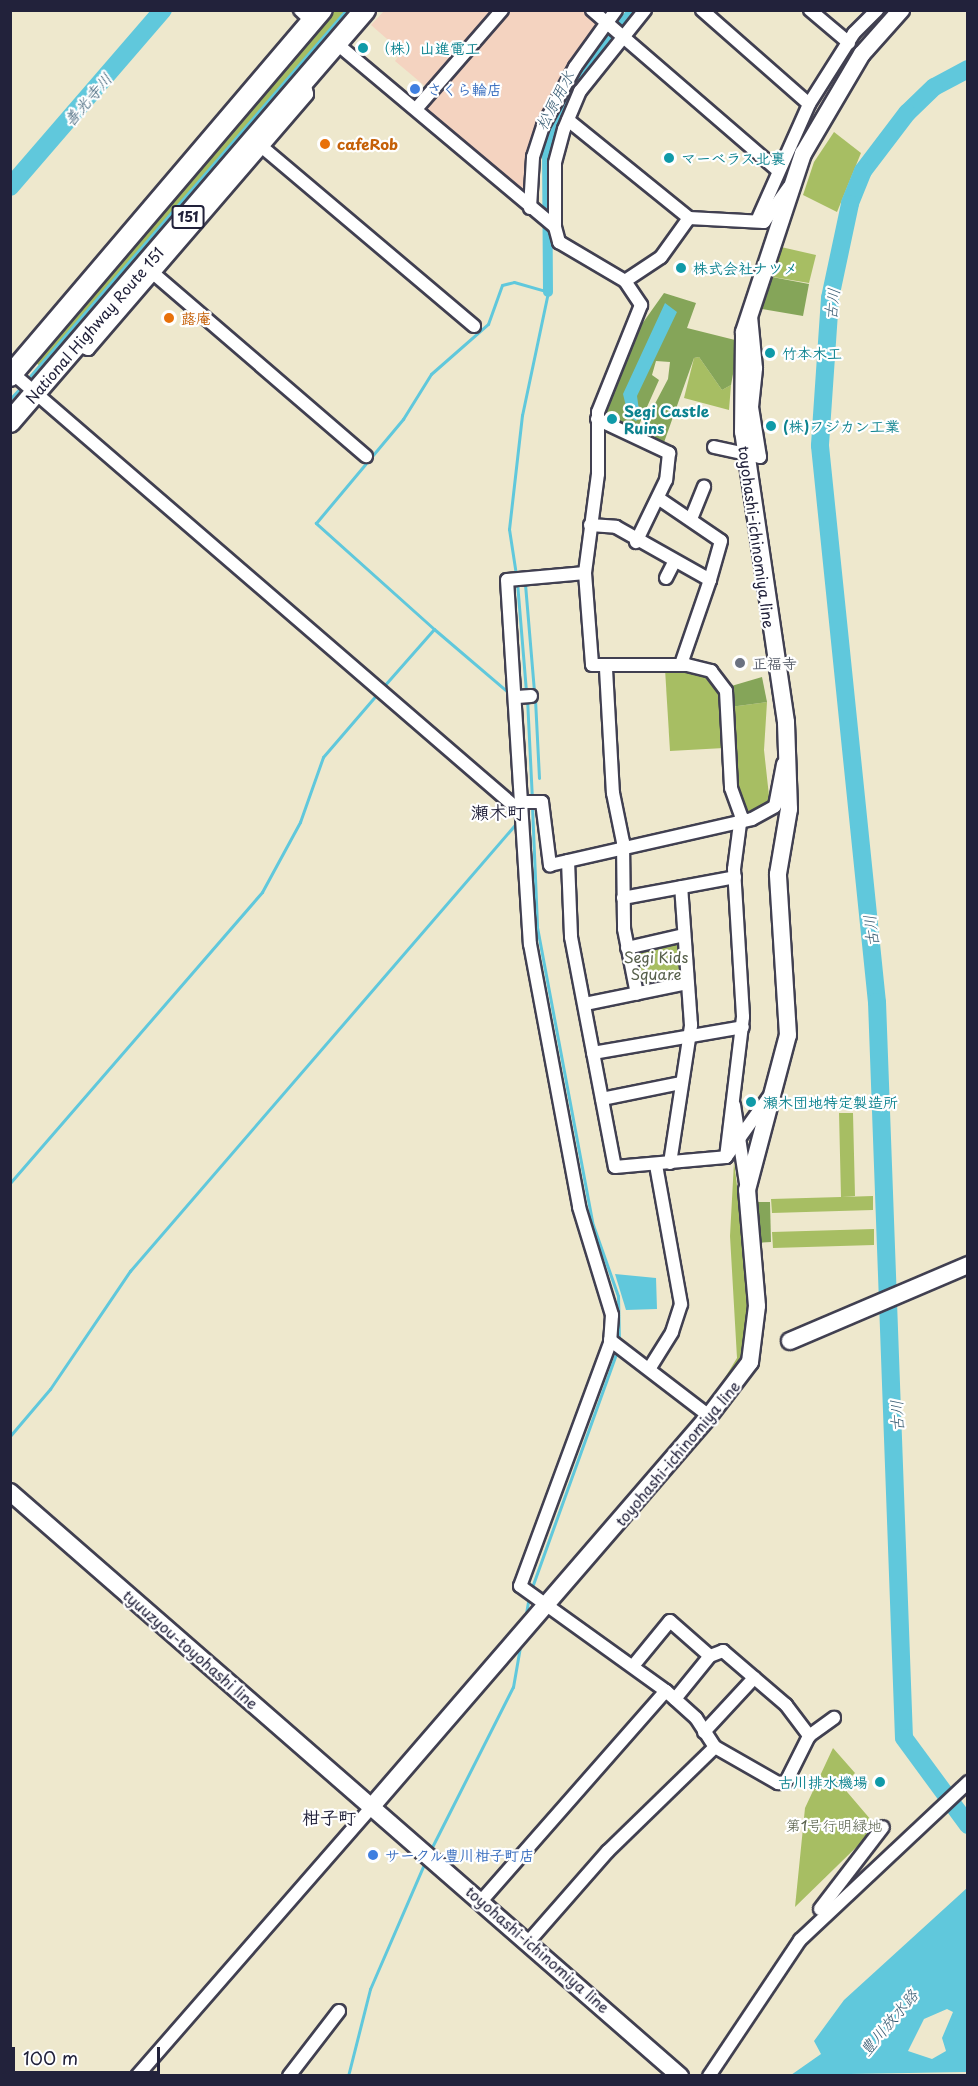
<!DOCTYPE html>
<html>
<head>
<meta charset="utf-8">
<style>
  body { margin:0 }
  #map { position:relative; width:978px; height:2086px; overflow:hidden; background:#eee8cd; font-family:"Playpen Sans","Klee One",sans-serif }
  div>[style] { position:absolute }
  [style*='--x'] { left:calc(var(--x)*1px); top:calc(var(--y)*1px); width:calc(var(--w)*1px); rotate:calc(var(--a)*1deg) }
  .built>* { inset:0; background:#f4d3c0 }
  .green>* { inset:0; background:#a7be63 }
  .forest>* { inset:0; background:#85a559 }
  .water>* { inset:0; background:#60c8dc }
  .stream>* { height:3px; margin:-1.5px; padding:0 1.5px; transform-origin:1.5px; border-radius:1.5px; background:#60c8dc }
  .canal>* { height:10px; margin:-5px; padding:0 5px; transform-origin:5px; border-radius:5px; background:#60c8dc }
  .river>* { height:18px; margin:-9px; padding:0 9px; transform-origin:9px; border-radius:9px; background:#60c8dc }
  .roads { filter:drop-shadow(2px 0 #414051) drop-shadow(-2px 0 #414051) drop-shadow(0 2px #414051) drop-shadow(0 -2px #414051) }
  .minor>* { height:12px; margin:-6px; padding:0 6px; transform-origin:6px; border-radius:6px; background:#fff }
  .secondary>* { height:16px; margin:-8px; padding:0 8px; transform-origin:8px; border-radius:8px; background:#fff }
  .trunk>* { height:20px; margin:-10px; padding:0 10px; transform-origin:10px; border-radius:10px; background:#fff }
  .dots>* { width:16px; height:16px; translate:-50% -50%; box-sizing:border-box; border:3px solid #fff; border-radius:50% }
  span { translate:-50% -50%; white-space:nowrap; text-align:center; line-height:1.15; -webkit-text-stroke:4.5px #fff; paint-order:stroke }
  .shield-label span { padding:2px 4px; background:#fff; border:2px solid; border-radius:4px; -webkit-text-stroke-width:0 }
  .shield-label { font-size:14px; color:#22223b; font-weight:700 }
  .culture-label { font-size:15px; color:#0d838f; font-weight:700 }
  .left { translate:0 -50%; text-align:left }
  .right { translate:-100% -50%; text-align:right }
  .shop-label { font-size:15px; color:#366cbe; font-weight:700 }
  .food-label { font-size:15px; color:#c56008; font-weight:700 }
  .street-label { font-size:15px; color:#22223b }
  .worship-label { font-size:15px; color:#5b616d; font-weight:700 }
  .park-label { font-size:15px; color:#57604b }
  .water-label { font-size:16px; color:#385c73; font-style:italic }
  .quarter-label { font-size:18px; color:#22223b; font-weight:700 }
  .frame { position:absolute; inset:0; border:12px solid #22223b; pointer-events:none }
  .scale { position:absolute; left:12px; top:2047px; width:148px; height:27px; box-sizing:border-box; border:3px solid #22223b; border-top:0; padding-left:8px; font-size:18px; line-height:21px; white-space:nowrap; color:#22223b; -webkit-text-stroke:4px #fff; paint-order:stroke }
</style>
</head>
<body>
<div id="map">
  <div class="built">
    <i style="clip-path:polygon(384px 11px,384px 10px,493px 11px,426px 87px,395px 61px,402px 52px,371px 25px)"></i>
    <i style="clip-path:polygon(510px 11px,586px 11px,599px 26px,565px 68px,541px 112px,526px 168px,528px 193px,523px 195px,427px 113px,427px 107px)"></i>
  </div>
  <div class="green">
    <i style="clip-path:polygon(333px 11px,357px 11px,43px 369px,32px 359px)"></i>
    <i style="clip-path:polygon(834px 132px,861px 153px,837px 212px,803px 195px,814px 162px)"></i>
    <i style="clip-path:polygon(781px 247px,816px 255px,809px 283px,773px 277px)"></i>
    <i style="clip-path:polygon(699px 357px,722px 390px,731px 385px,729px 410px,684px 398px,694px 358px)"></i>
    <i style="clip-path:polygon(683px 668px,709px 674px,722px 690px,724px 748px,670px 751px,665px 669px)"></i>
    <i style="clip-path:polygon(767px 702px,764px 750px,770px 805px,749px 816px,735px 791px,730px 707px)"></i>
    <i style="clip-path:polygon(675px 940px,681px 946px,683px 975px,645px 988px,638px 984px,633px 955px,638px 948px)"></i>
    <i style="clip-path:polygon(839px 1113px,853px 1113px,855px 1196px,842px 1197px,873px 1196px,873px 1210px,772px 1213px,771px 1199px,841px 1197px)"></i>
    <i style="clip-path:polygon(734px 1162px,749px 1281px,747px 1358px,707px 1407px,737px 1358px,730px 1236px)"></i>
    <i style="clip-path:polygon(874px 1229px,874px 1245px,773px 1248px,772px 1232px)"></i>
    <i style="clip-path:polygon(833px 1748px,855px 1773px,842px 1786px,877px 1827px,795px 1907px,805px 1808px)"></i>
  </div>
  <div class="forest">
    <i style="clip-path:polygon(772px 277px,809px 284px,803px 316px,762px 309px)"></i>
    <i style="clip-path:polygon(664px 293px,696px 303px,687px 328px,739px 341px,731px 385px,722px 390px,699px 357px,694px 358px,662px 448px,638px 436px,668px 379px,670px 362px,656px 361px,652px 375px,659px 380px,635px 434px,602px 413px,637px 331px)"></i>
    <i style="clip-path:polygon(762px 677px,767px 702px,730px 707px,728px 687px)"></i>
    <i style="clip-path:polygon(749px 1202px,770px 1202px,771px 1242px,754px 1243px)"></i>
  </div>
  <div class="water">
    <i style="clip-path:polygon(665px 303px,677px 312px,637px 396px,640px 417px,636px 421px,628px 415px,623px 394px)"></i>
    <i style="clip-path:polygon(615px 1274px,656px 1278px,657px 1309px,626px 1310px)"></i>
    <i style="clip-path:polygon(evenodd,967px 1888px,967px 2072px,791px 2075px,821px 2054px,814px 2041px,844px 2000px,967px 1888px,947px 2009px,953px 2012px,942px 2038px,946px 2051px,932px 2059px,908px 2051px,924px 2019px,947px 2009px)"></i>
  </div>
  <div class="stream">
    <i style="--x:25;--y:382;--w:491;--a:-49.2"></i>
    <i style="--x:10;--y:399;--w:16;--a:-47"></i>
    <i style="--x:517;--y:582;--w:110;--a:85.3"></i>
    <i style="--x:525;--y:584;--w:108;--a:85.2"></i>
    <i style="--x:434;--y:629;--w:100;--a:40.5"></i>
    <i style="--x:383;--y:687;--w:77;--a:-48.7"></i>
    <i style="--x:434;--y:629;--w:159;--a:-138.1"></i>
    <i style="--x:316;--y:523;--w:136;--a:-50.1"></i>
    <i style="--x:403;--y:419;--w:53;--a:-58.1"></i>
    <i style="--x:431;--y:374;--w:76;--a:-41.3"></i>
    <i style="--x:488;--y:324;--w:41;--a:-70.3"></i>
    <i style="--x:502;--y:285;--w:12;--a:-14"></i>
    <i style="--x:514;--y:282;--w:35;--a:16"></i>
    <i style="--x:548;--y:292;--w:126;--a:101.9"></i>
    <i style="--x:522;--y:415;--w:115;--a:96.5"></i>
    <i style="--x:509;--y:529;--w:47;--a:81.3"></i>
    <i style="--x:527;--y:698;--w:102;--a:87.2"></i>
    <i style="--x:535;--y:699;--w:79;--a:87.1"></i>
    <i style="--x:532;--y:806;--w:121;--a:87.6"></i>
    <i style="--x:537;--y:927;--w:303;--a:79.4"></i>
    <i style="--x:593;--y:1225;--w:75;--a:70.6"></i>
    <i style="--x:618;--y:1296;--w:45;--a:88.7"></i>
    <i style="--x:10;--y:1183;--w:385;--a:-49.1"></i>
    <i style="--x:262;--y:892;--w:80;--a:-61.5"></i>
    <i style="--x:300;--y:822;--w:69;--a:-70.5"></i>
    <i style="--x:323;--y:757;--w:86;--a:-49.3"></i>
    <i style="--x:10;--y:1436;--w:62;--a:-49.6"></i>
    <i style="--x:50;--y:1389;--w:143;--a:-55.9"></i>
    <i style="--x:130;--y:1271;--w:596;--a:-49.22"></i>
    <i style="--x:531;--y:1590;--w:254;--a:-70.2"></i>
    <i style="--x:525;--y:1619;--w:23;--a:-80"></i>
    <i style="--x:430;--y:1851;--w:184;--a:-63.2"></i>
    <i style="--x:513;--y:1687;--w:41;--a:-80.1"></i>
    <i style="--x:348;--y:2076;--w:90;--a:-75.8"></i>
    <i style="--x:370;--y:1989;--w:138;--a:-66.6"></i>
  </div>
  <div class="canal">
    <i style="--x:548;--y:292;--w:146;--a:-90.4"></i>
    <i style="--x:547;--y:146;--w:66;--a:-65"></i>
    <i style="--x:575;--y:86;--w:96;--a:-52.7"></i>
  </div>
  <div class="river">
    <i style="--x:968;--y:69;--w:38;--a:152"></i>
    <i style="--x:934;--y:87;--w:37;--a:136"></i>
    <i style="--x:907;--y:113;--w:73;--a:127.2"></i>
    <i style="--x:863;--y:171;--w:35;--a:112"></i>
    <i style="--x:850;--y:204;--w:96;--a:102"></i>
    <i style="--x:830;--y:298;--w:148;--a:93.9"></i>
    <i style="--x:820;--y:446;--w:559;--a:84.15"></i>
    <i style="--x:877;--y:1002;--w:736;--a:87.9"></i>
    <i style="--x:904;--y:1738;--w:108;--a:53.7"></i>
    <i style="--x:10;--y:187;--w:234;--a:-49.2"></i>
  </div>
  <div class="roads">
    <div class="minor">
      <i style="--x:300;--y:10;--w:16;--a:43"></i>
      <i style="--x:592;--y:10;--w:243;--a:40.8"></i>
      <i style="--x:645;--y:10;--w:104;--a:128.7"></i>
      <i style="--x:580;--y:91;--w:41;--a:112.8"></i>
      <i style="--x:564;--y:129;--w:35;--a:105"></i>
      <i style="--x:555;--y:163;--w:64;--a:90"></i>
      <i style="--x:555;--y:227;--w:16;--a:75"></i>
      <i style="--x:559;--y:242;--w:77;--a:30.6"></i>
      <i style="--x:625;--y:281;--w:29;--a:56"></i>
      <i style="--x:641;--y:305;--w:115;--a:111.9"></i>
      <i style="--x:598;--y:412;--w:62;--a:90"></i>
      <i style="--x:598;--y:474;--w:100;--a:97.5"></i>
      <i style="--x:585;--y:573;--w:92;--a:85.6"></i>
      <i style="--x:592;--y:665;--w:95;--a:0"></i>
      <i style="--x:687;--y:665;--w:25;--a:14"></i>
      <i style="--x:711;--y:671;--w:25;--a:53"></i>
      <i style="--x:726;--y:691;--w:97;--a:87"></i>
      <i style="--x:731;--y:788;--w:30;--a:70"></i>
      <i style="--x:741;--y:816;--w:53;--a:97.5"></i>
      <i style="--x:734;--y:869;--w:148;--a:86.5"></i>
      <i style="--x:743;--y:1017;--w:141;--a:96.9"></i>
      <i style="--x:702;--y:10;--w:142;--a:41.3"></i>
      <i style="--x:810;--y:10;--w:51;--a:40.2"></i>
      <i style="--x:336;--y:43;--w:286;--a:40"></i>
      <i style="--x:416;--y:109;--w:131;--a:-49"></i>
      <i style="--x:568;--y:120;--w:156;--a:39"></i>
      <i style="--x:261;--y:146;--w:279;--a:40.2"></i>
      <i style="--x:530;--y:208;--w:51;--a:-86.6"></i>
      <i style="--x:533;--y:157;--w:33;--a:-72"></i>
      <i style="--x:543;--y:126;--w:67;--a:-61.5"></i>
      <i style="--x:575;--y:67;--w:70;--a:-54.3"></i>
      <i style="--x:757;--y:221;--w:128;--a:-66"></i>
      <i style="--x:809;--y:104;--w:84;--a:-57.6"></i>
      <i style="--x:854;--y:33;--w:33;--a:-45"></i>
      <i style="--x:153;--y:273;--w:281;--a:40.7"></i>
      <i style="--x:625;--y:281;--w:43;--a:-33.7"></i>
      <i style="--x:661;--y:257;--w:48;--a:-54.3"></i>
      <i style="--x:689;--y:218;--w:75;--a:3.1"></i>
      <i style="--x:764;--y:222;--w:43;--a:-54.5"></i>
      <i style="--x:75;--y:344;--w:14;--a:21"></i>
      <i style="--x:88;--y:349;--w:336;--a:-49.3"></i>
      <i style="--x:307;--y:94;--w:13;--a:-103"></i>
      <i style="--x:10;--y:371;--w:675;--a:40.79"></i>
      <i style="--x:597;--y:419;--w:80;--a:25.3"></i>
      <i style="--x:669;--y:453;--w:27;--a:96"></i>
      <i style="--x:666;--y:480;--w:69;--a:115.8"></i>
      <i style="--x:714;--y:447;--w:47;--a:12.3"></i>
      <i style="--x:760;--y:457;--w:51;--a:-99.1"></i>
      <i style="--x:752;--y:407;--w:39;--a:-84"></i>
      <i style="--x:756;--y:368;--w:52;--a:-95.5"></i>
      <i style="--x:658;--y:498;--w:76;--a:34.3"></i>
      <i style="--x:721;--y:541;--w:41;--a:105.8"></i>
      <i style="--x:691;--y:519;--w:35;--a:-68"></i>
      <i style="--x:590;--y:525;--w:26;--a:4"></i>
      <i style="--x:616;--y:527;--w:108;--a:29.4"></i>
      <i style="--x:710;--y:580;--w:89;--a:109"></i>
      <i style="--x:585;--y:573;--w:78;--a:174.9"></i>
      <i style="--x:507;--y:580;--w:365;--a:86.4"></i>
      <i style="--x:530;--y:944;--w:268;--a:79.4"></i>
      <i style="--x:579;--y:1207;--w:113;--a:73"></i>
      <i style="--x:612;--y:1315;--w:28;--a:94"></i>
      <i style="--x:610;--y:1343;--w:259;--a:110.3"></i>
      <i style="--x:520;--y:1586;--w:180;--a:35.7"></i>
      <i style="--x:666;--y:1691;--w:40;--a:42"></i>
      <i style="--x:696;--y:1718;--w:35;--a:57"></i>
      <i style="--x:715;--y:1747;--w:73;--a:29.7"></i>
      <i style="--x:778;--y:1783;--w:8;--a:-7"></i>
      <i style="--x:786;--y:1782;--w:51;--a:-63.4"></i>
      <i style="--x:809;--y:1736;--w:31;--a:-36"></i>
      <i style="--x:666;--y:578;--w:18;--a:-63"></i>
      <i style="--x:606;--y:669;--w:124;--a:86.8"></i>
      <i style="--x:613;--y:793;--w:50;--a:78.5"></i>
      <i style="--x:623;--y:842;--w:87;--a:89.3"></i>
      <i style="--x:624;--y:929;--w:66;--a:78.7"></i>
      <i style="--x:517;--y:697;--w:14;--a:-4"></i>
      <i style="--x:521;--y:802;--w:21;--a:0"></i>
      <i style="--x:542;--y:802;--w:64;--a:82.8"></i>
      <i style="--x:550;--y:865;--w:207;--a:-12.8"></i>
      <i style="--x:752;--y:819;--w:26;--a:-29"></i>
      <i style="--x:775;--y:806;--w:43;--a:-79.2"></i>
      <i style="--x:568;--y:861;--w:76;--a:87.7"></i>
      <i style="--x:571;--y:937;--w:234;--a:79.2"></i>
      <i style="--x:615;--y:1167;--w:111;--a:-5.1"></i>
      <i style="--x:726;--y:1157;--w:74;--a:-54.4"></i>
      <i style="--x:623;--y:898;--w:114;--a:-10.6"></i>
      <i style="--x:627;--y:948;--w:58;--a:-12.8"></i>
      <i style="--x:585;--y:1004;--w:104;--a:-11.6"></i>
      <i style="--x:593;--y:1053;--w:152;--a:-9.8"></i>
      <i style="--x:602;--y:1099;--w:81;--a:-11.4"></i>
      <i style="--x:734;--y:1105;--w:79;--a:81.3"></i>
      <i style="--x:670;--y:1163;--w:140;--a:-81.3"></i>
      <i style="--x:691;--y:1025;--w:138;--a:-94.1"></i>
      <i style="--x:610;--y:1340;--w:125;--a:37.5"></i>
      <i style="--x:651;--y:1366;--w:40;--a:-58"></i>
      <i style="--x:672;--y:1332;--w:29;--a:-72"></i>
      <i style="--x:681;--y:1304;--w:141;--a:-100.2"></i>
      <i style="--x:633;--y:1666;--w:58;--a:-50.6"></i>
      <i style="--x:670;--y:1621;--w:53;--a:41.2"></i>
      <i style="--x:675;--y:1699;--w:55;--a:-50.9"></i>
      <i style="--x:710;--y:1656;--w:14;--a:-21"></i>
      <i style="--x:723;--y:1651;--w:83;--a:40.6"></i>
      <i style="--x:786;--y:1705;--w:39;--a:53"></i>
      <i style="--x:704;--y:1732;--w:74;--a:-47.2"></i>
      <i style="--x:483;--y:1899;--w:277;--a:-48.7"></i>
      <i style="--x:820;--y:1909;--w:103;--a:-52.5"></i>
      <i style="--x:530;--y:1940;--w:118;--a:-48.8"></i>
      <i style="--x:608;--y:1851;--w:149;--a:-44.2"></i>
      <i style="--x:137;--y:2076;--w:359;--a:-48.9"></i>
      <i style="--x:289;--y:2076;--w:82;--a:-52.4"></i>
      <i style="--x:709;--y:2076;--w:164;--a:-56.2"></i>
      <i style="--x:800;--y:1940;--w:231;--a:-43.2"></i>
    </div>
    <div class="secondary">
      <i style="--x:790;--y:1341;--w:194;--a:-23.1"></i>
      <i style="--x:10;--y:1492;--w:889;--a:41.08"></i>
      <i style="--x:373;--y:1805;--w:514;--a:-49.18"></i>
      <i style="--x:709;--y:1416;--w:68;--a:-52.8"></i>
      <i style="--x:750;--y:1362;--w:56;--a:-82.9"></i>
      <i style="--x:757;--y:1306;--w:116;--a:-94.9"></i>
      <i style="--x:747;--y:1190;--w:160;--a:-75.2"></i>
      <i style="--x:788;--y:1035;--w:161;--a:-93.6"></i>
      <i style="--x:778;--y:874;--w:66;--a:-80.4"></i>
      <i style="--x:789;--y:809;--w:87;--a:-92"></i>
      <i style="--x:786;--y:722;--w:293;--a:-98.4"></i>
      <i style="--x:743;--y:432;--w:100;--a:-89.4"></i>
      <i style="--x:744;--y:332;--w:188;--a:-71.7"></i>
      <i style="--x:803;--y:154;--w:116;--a:-59.5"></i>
      <i style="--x:862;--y:54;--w:59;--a:-48.4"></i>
    </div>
    <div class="trunk">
      <i style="--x:10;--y:376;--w:481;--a:-49.6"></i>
      <i style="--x:10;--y:422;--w:544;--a:-49.25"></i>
    </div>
  </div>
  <div class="dots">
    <i style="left:363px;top:48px;background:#0f9aa8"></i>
    <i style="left:415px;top:89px;background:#3f7fe0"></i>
    <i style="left:325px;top:144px;background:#e8710a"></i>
    <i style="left:669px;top:158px;background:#0f9aa8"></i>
    <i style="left:681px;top:268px;background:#0f9aa8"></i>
    <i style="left:169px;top:318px;background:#e8710a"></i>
    <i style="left:770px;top:353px;background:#0f9aa8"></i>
    <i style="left:612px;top:419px;background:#0f9aa8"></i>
    <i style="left:771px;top:426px;background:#0f9aa8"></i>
    <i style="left:740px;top:663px;background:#6b7280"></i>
    <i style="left:751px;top:1102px;background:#0f9aa8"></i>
    <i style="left:880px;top:1782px;background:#0f9aa8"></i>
    <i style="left:373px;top:1855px;background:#3f7fe0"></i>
  </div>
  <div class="shield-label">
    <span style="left:188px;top:217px">151</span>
  </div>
  <div class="culture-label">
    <span class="left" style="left:375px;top:48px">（株）山進電工</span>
    <span class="left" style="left:681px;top:158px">マーベラス北裏</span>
    <span class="left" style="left:693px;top:268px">株式会社ナツメ</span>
    <span class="left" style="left:782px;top:353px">竹本木工</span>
    <span class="left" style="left:624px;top:419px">Segi Castle<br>Ruins</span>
    <span class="left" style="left:783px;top:426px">(株)フジカン工業</span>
    <span class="left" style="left:763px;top:1102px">瀬木団地特定製造所</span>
    <span class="right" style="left:868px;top:1782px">古川排水機場</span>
  </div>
  <div class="shop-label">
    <span class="left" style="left:427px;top:89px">さくら輪店</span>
    <span class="left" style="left:385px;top:1855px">サークル豊川柑子町店</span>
  </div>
  <div class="food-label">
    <span class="left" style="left:337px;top:144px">cafeRob</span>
    <span class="left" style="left:181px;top:318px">蕗庵</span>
  </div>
  <div class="street-label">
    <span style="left:94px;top:325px;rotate:-49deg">National Highway Route 151</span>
    <span style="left:757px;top:537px;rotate:82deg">toyohashi-ichinomiya line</span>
    <span style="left:677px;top:1453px;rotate:-50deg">toyohashi-ichinomiya line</span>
    <span style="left:191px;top:1649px;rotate:41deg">tyuuzyou-toyohashi line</span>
    <span style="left:538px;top:1949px;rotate:41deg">toyohashi-ichinomiya line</span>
  </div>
  <div class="worship-label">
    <span class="left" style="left:752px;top:663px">正福寺</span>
  </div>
  <div class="park-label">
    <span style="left:656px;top:965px">Segi Kids<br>Square</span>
    <span style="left:834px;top:1825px">第1号行明緑地</span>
  </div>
  <div class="water-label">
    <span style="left:87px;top:99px;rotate:-49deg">善光寺川</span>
    <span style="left:554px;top:100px;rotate:-62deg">松原用水</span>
    <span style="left:831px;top:304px;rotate:-83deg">古川</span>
    <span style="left:870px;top:931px;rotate:-96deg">古川</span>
    <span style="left:896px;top:1416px;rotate:-92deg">古川</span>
    <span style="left:888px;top:2022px;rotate:-50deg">豊川放水路</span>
  </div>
  <div class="quarter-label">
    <span style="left:498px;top:812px">瀬木町</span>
    <span style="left:329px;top:1817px">柑子町</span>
  </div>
  <div class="frame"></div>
  <div class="scale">100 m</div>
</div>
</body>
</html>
